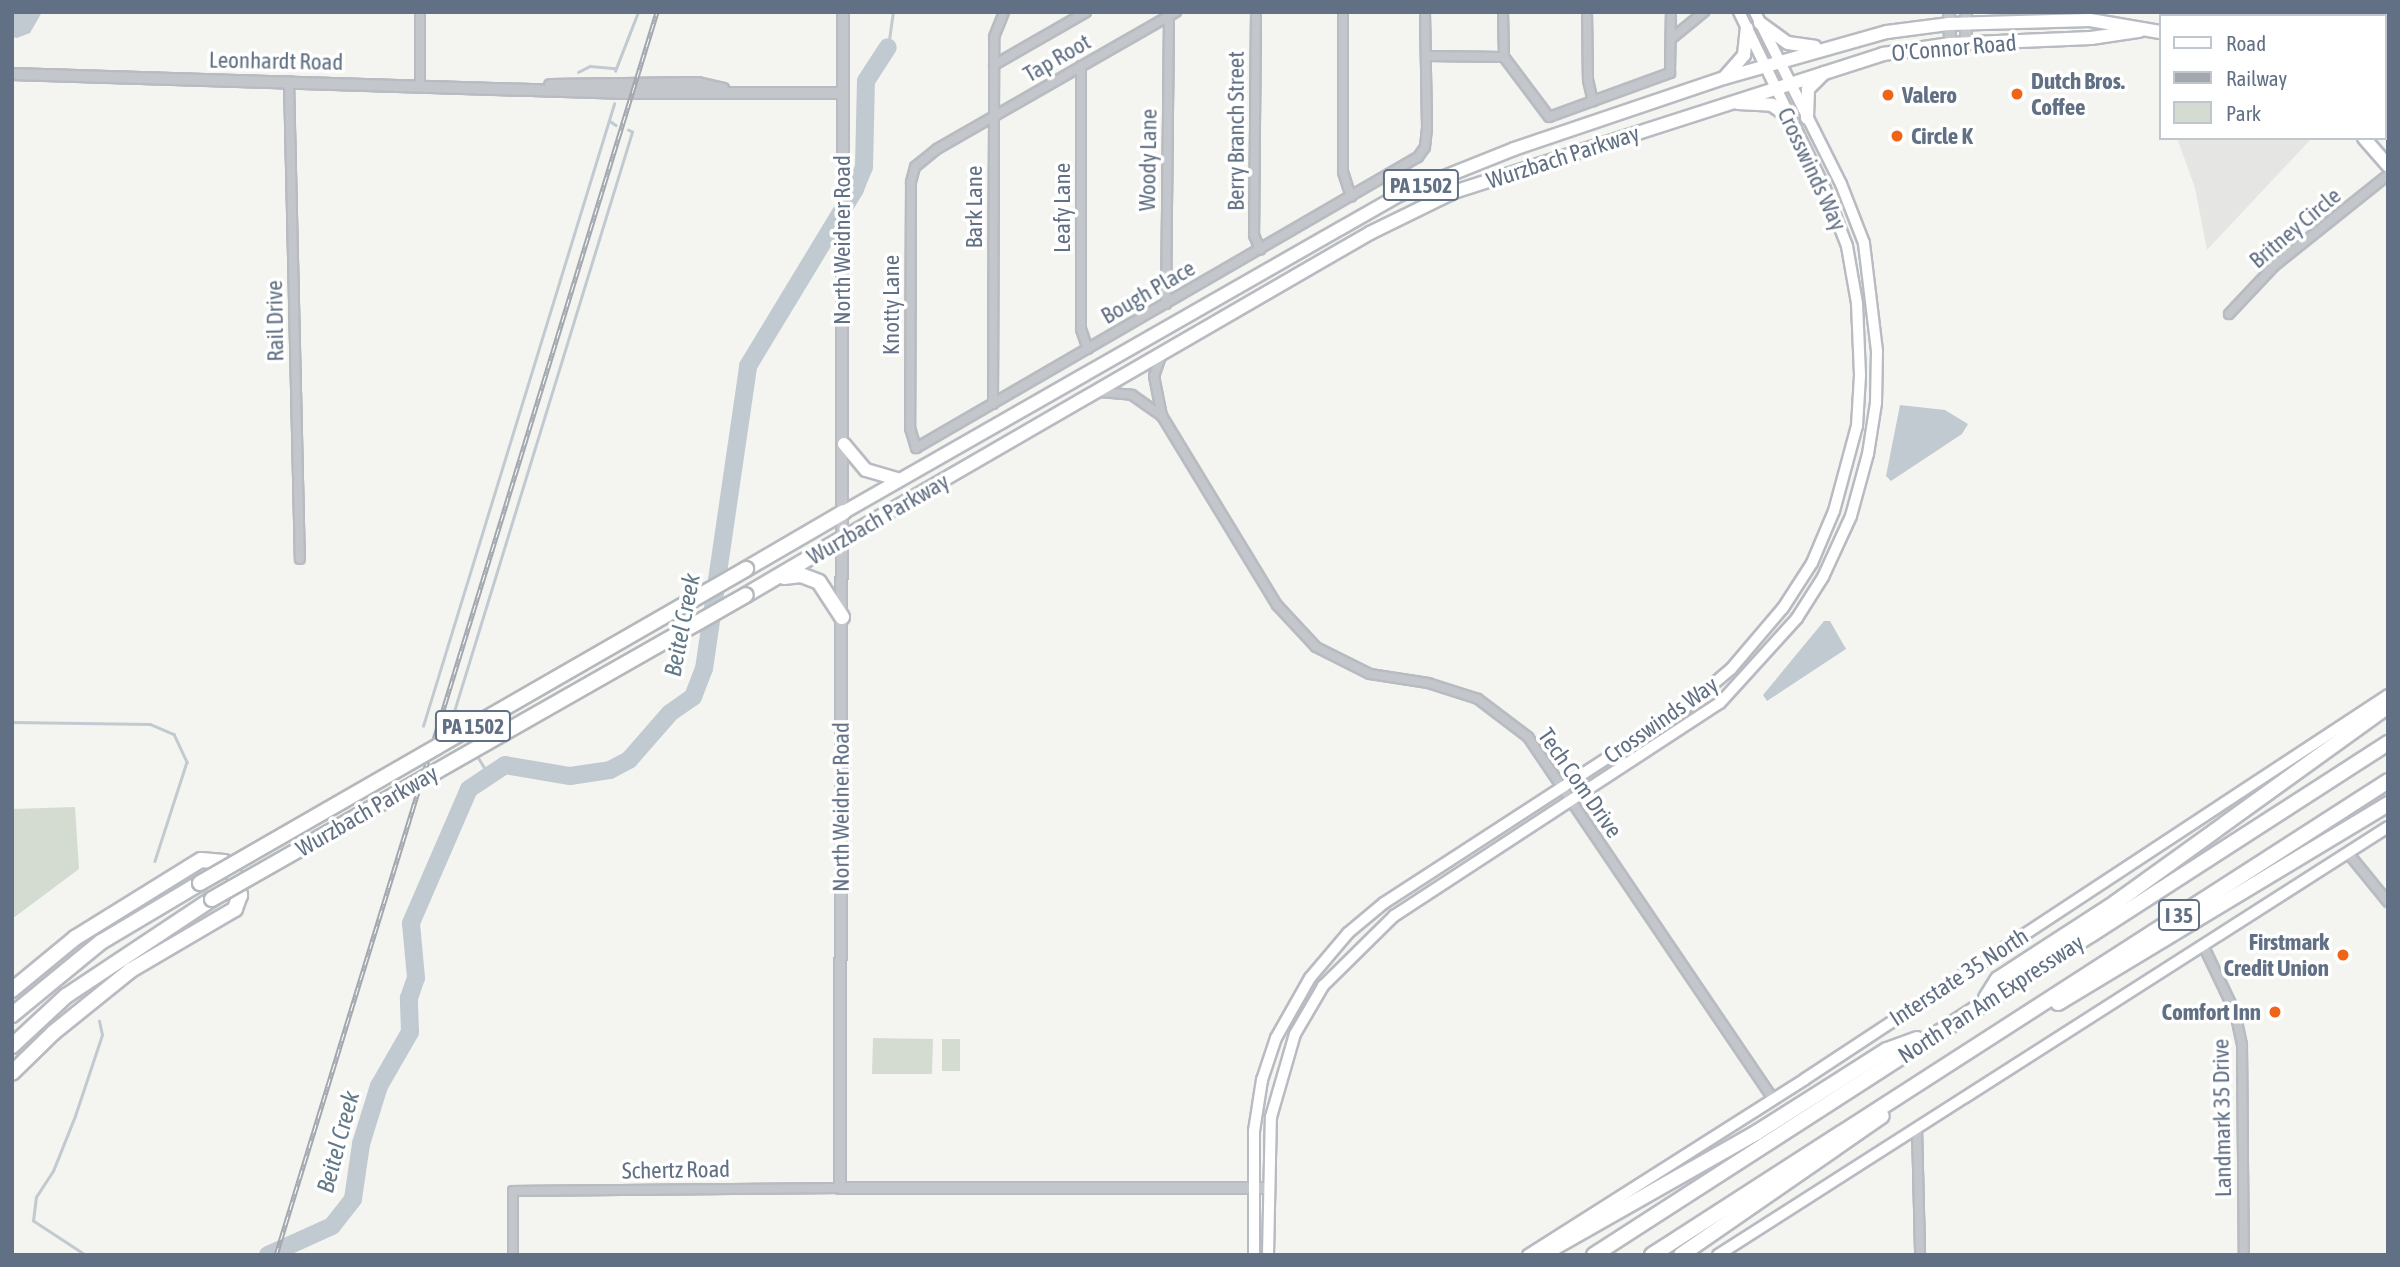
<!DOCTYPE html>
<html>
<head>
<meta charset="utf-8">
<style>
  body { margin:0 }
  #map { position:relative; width:2400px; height:1267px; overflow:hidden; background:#f4f5f0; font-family:"Asap Condensed",sans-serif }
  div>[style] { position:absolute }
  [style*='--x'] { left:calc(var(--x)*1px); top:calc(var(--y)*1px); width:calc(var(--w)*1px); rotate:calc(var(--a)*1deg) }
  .built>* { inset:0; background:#e5e6e4 }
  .green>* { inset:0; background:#d4dcd1 }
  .water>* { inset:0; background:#c1cad1 }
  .stream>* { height:2.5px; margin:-1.25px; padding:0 1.25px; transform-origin:1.25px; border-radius:1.25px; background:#c1cad1 }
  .river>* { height:18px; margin:-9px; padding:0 9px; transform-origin:9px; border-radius:9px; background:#c1cad1 }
  .roads { filter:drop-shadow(2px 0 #b8bbc1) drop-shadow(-2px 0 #b8bbc1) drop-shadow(0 2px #b8bbc1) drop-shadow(0 -2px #b8bbc1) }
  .minor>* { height:8px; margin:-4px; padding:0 4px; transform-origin:4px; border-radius:4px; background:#c3c6ca }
  .tertiary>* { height:10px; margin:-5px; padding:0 5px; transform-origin:5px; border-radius:5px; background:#c3c6ca }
  .secondary>* { height:10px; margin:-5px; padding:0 5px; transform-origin:5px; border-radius:5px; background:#fff }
  .trunk>* { height:12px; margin:-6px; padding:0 6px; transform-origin:6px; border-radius:6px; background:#fff }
  .motorway>* { height:14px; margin:-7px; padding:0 7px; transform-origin:7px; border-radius:7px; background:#fff }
  .rail>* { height:5px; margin-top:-2.5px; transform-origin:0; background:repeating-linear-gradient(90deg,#fff 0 8px,#a3a8af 0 16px); box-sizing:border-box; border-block:2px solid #a3a8af }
  .bridges { filter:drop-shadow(2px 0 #b5b8bc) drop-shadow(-2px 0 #b5b8bc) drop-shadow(0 2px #b5b8bc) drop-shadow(0 -2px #b5b8bc) }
  .motorway-bridge>* { height:14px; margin:-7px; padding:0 7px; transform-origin:7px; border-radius:7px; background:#fff }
  .dots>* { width:19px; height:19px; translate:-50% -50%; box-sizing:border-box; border:4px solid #fff; border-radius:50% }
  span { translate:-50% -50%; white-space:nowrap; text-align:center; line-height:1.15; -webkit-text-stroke:7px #fff; paint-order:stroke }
  .shield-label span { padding:2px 5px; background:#fff; border:2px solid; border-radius:5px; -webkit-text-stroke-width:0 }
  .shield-label { font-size:21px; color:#617084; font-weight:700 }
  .street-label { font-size:23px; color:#617084 }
  .poi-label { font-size:23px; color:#617084; font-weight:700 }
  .left { translate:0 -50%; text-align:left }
  .right { translate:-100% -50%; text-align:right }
  .water-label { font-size:24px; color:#627988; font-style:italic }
  .frame { position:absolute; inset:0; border:14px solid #617084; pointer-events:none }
  .legend { position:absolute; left:2159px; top:14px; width:228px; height:126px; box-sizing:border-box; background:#fff; border:2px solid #c0c6ce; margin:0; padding:9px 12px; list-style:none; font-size:21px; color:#617084 }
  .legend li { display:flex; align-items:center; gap:14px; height:35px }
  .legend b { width:35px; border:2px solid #c0c6ce }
</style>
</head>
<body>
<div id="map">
  <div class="built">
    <i style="clip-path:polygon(2177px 138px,2312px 138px,2207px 250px,2195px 188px)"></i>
  </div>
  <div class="green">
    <i style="clip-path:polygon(75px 807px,79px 869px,12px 919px,12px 809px)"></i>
    <i style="clip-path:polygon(873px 1038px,933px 1039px,932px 1074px,872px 1074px)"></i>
    <i style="clip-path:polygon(942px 1039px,960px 1039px,960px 1071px,942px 1071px)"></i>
  </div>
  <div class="water">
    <i style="clip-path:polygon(12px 12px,42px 12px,30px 33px,17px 38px,12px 37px)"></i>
    <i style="clip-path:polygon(1900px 405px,1945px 410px,1968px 424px,1962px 434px,1891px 481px,1886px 476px)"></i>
    <i style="clip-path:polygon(1824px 621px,1830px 621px,1846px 649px,1767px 701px,1763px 695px)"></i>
  </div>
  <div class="stream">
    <i style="--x:888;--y:47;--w:35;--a:-82"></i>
    <i style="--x:615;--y:71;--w:63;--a:-68.7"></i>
    <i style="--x:578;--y:72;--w:13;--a:-27"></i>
    <i style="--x:590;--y:66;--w:25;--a:5"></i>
    <i style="--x:610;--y:121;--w:7;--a:34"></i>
    <i style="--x:12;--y:722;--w:138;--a:0.8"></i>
    <i style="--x:150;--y:724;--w:26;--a:23"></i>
    <i style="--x:174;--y:734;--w:31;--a:65"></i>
    <i style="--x:187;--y:762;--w:104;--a:107.9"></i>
    <i style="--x:423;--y:726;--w:651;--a:-72.93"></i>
    <i style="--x:459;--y:728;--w:12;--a:-125"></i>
    <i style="--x:452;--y:718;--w:613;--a:-72.92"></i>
    <i style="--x:632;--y:132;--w:4;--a:-153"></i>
    <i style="--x:476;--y:754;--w:22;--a:58"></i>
    <i style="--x:85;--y:1255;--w:62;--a:-146.8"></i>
    <i style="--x:33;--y:1221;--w:24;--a:-83"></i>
    <i style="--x:36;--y:1197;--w:31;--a:-57"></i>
    <i style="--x:53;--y:1171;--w:59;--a:-68.2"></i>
    <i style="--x:75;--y:1116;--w:85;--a:-71.6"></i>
    <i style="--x:102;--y:1035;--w:14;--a:-102"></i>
  </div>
  <div class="river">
    <i style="--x:268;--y:1255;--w:70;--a:-24.4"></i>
    <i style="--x:332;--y:1226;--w:34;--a:-52"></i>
    <i style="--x:353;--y:1199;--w:56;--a:-81.7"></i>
    <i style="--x:361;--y:1144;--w:61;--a:-72.8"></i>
    <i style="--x:379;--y:1086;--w:62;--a:-60.1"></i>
    <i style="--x:410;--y:1032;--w:34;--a:-92"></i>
    <i style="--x:409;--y:998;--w:21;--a:-71"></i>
    <i style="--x:416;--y:978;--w:55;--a:-95.2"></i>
    <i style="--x:411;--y:923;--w:146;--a:-66.6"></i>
    <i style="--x:469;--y:789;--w:43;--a:-33.7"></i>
    <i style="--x:505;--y:765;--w:66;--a:9.6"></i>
    <i style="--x:570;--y:776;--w:40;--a:-8.5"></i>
    <i style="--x:610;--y:770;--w:21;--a:-28"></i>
    <i style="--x:629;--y:760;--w:62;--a:-48.9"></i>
    <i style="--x:670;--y:713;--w:28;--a:-35"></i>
    <i style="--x:693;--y:697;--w:30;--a:-69"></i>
    <i style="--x:704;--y:669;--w:306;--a:-81.7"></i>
    <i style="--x:748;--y:366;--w:207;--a:-58.8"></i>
    <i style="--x:855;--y:189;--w:24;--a:-68"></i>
    <i style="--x:864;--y:167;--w:86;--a:-88.7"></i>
    <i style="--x:866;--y:81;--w:40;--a:-57.1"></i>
  </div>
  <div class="roads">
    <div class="minor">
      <i style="--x:420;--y:12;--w:72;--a:90"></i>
      <i style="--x:1176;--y:12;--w:275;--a:150.2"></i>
      <i style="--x:937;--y:149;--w:28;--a:141"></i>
      <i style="--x:915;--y:167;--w:16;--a:105"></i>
      <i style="--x:911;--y:182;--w:246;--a:90.2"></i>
      <i style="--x:910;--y:428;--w:21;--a:73"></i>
      <i style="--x:916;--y:448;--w:580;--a:-30.1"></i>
      <i style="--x:1418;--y:157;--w:12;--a:-55"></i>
      <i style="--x:1425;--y:147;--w:20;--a:-84"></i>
      <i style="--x:1427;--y:127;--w:115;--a:-91"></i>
      <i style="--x:1256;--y:12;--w:223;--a:90.5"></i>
      <i style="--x:1254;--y:235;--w:16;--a:68"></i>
      <i style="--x:1343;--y:12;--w:160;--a:90"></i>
      <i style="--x:1343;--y:172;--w:26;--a:72"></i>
      <i style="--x:1503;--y:12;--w:45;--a:88.7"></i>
      <i style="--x:1587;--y:12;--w:68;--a:89.2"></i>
      <i style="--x:1588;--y:80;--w:22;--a:77"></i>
      <i style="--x:1671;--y:39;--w:43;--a:-39.3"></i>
      <i style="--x:1427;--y:56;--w:77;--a:0.7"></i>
      <i style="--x:1504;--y:57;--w:75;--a:53.1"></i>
      <i style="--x:1549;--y:117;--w:129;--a:-20"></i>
      <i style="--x:1670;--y:73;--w:61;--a:-89.1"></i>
      <i style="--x:994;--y:65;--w:106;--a:-29.9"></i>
      <i style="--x:1081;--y:66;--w:263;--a:90"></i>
      <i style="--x:1081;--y:329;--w:21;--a:71"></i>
      <i style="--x:289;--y:81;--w:478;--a:88.7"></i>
      <i style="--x:1166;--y:304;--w:288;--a:-89.4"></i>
      <i style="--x:2229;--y:314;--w:66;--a:-46.8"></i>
      <i style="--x:2274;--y:266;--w:146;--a:-38.6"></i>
      <i style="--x:1161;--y:356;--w:21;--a:109"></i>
      <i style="--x:1154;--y:376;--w:41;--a:78.7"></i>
      <i style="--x:1100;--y:392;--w:32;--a:5"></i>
      <i style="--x:1132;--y:395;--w:37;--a:35"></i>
      <i style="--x:1162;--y:416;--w:221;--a:58.7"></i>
      <i style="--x:1277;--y:605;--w:57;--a:47.1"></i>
      <i style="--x:1316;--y:647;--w:60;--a:26.6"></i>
      <i style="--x:1370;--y:674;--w:59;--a:8.8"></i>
      <i style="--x:1428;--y:683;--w:52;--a:17.7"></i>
      <i style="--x:1478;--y:699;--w:63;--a:37.2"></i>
      <i style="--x:1528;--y:737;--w:437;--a:55.9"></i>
      <i style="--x:993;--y:404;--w:367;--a:-89.8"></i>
      <i style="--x:994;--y:37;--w:27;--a:-68"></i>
      <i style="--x:2348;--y:853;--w:63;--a:50.8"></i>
      <i style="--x:2203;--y:945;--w:74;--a:64.5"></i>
      <i style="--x:2235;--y:1012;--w:34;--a:78"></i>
      <i style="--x:2242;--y:1045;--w:210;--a:89.5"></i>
      <i style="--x:1917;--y:1128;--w:127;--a:88.6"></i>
      <i style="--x:513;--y:1255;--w:64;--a:-90"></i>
      <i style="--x:513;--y:1191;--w:327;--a:-0.5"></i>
    </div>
    <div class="tertiary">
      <i style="--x:843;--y:12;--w:1176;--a:90.15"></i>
      <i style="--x:840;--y:1188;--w:428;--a:0"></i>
      <i style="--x:1949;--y:12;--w:32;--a:88"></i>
      <i style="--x:1966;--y:12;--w:31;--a:90"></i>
      <i style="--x:12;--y:74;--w:615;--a:1.77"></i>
      <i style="--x:627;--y:93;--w:215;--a:0"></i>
      <i style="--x:550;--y:85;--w:148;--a:-0.8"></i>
      <i style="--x:698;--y:83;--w:26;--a:13"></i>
    </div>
    <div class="secondary">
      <i style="--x:1254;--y:1255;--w:124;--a:-90"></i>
      <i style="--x:1254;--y:1131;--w:52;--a:-81.1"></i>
      <i style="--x:1262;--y:1080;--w:44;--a:-71.6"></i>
      <i style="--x:1276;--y:1038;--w:69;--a:-60.5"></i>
      <i style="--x:1310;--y:978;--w:59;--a:-49.8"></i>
      <i style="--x:1348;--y:933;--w:47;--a:-39.8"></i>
      <i style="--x:1384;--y:903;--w:360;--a:-33"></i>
      <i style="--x:1686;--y:707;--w:59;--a:-40.2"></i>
      <i style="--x:1731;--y:669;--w:80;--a:-49.6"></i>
      <i style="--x:1783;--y:608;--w:54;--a:-57.2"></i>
      <i style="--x:1812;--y:563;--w:56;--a:-67.1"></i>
      <i style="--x:1834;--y:511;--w:88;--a:-74.9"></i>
      <i style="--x:1857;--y:426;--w:51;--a:-86.6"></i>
      <i style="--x:1860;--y:375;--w:72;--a:-92.4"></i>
      <i style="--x:1857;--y:303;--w:58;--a:-100"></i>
      <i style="--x:1847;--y:246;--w:61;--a:-111.1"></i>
      <i style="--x:1825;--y:189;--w:197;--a:-115.9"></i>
      <i style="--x:1268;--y:1255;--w:138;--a:-88.8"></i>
      <i style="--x:1271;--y:1117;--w:86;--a:-73.9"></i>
      <i style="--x:1295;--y:1034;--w:56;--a:-59.7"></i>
      <i style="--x:1323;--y:986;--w:100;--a:-44.6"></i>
      <i style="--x:1394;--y:916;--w:389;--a:-33.2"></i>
      <i style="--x:1720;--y:703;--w:115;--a:-47.8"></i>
      <i style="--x:1797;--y:618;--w:49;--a:-57.6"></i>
      <i style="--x:1823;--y:577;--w:67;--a:-65.3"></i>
      <i style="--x:1851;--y:516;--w:64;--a:-74.7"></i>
      <i style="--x:1868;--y:454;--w:52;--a:-81.1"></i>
      <i style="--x:1876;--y:403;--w:52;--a:-88.9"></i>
      <i style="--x:1877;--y:351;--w:109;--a:-96.9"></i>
      <i style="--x:1864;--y:243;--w:63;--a:-111.3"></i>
      <i style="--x:1841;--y:184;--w:192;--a:-116.6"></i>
      <i style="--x:1528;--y:1255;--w:328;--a:-32.4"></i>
      <i style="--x:1805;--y:1079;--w:698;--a:-33.37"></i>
      <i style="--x:1718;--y:1255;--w:795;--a:-32.57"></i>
    </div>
    <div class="trunk">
      <i style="--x:1760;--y:23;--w:34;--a:36"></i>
      <i style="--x:1788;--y:43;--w:27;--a:8"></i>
      <i style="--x:1725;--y:77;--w:29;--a:-49"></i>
      <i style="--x:1744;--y:55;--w:27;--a:-84"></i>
      <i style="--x:1738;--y:103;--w:34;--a:3"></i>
      <i style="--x:1772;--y:105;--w:21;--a:35"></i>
      <i style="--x:1807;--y:118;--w:29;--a:-88"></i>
      <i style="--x:1808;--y:89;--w:23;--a:-45"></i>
      <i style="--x:2364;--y:138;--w:37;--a:49"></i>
      <i style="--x:844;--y:444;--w:34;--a:50"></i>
      <i style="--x:866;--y:470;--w:35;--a:16"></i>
      <i style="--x:844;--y:512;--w:639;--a:-29.73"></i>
      <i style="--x:1399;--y:195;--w:124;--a:-21.8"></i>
      <i style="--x:1514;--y:149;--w:222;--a:-18.7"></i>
      <i style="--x:1724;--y:78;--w:169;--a:-15.8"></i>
      <i style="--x:1887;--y:32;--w:63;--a:-7.4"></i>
      <i style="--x:1949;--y:24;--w:141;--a:-1.6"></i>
      <i style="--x:2090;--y:20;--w:71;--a:9.7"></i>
      <i style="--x:843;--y:538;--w:609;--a:-30.06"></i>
      <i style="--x:1370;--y:233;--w:93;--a:-26"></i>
      <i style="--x:1454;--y:192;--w:451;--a:-17.8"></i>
      <i style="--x:1883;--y:54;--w:68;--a:-8.5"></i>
      <i style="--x:1950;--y:44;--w:141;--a:-2.4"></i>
      <i style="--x:2091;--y:38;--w:49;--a:-8.3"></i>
    </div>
    <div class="motorway">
      <i style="--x:746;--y:569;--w:113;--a:-30.2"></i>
      <i style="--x:784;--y:577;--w:17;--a:-7"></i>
      <i style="--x:801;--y:575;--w:19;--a:21"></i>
      <i style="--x:819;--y:582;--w:42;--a:56.7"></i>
      <i style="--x:746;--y:595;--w:113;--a:-30.4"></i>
      <i style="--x:12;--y:990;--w:82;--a:-39.5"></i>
      <i style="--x:75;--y:938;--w:148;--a:-31.8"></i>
      <i style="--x:201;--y:860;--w:23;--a:5"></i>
      <i style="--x:224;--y:862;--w:18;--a:52"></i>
      <i style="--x:235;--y:876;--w:20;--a:75"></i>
      <i style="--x:240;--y:895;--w:15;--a:110"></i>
      <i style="--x:235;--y:909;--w:121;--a:149.6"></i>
      <i style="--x:131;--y:970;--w:100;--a:141.1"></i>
      <i style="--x:53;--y:1033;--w:57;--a:135.7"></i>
      <i style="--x:1986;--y:998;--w:22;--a:-58"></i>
      <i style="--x:1998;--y:979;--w:140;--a:-33"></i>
      <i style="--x:2115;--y:903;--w:337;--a:-35.8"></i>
      <i style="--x:2058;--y:1003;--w:385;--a:-31.1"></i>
      <i style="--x:12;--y:1015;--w:115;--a:-39.4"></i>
      <i style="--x:101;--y:942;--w:115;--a:-30.8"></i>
      <i style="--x:12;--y:1046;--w:74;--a:-42.8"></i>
      <i style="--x:66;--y:996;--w:175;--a:-33.6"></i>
      <i style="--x:1541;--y:1255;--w:247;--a:-29.6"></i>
      <i style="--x:1756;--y:1133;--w:155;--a:-32.4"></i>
      <i style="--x:1887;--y:1050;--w:32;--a:-20"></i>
      <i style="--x:1594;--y:1255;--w:945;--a:-32.82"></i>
      <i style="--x:1652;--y:1255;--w:875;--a:-32.78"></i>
      <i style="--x:1681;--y:1255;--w:244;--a:-34.7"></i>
    </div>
  </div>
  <div class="rail">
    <i style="--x:276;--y:1255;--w:1300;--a:-72.96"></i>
  </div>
  <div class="bridges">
    <div class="motorway-bridge">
      <i style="--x:200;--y:883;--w:630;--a:-29.9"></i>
      <i style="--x:212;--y:899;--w:614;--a:-29.65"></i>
    </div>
  </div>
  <div class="dots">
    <i style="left:2017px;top:94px;background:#ef6416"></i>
    <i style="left:1888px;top:95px;background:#ef6416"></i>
    <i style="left:1897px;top:136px;background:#ef6416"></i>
    <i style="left:2343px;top:955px;background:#ef6416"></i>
    <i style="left:2275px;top:1012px;background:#ef6416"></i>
  </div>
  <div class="shield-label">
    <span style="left:1421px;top:185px">PA 1502</span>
    <span style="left:473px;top:726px">PA 1502</span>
    <span style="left:2179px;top:915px">I 35</span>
  </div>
  <div class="street-label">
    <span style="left:1954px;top:48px;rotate:-5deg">O'Connor Road</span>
    <span style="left:1057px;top:58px;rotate:-30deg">Tap Root</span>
    <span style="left:276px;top:61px;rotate:1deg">Leonhardt Road</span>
    <span style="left:1236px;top:131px;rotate:-90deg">Berry Branch Street</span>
    <span style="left:1563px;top:157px;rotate:-18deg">Wurzbach Parkway</span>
    <span style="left:1148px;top:160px;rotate:-89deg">Woody Lane</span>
    <span style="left:1812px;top:169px;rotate:65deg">Crosswinds Way</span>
    <span style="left:974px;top:207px;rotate:-90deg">Bark Lane</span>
    <span style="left:1062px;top:208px;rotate:-90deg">Leafy Lane</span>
    <span style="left:2295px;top:228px;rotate:-40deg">Britney Circle</span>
    <span style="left:842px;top:240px;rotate:-90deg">North Weidner Road</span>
    <span style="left:1148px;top:292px;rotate:-30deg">Bough Place</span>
    <span style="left:891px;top:305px;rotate:-90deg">Knotty Lane</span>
    <span style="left:275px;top:321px;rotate:-91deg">Rail Drive</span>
    <span style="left:878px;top:519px;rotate:-30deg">Wurzbach Parkway</span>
    <span style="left:1661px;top:720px;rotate:-35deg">Crosswinds Way</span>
    <span style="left:1580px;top:783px;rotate:55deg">Tech Com Drive</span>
    <span style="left:841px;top:807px;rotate:-90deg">North Weidner Road</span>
    <span style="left:367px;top:811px;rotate:-30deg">Wurzbach Parkway</span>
    <span style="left:1959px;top:977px;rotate:-33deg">Interstate 35 North</span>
    <span style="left:1991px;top:999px;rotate:-33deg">North Pan Am Expressway</span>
    <span style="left:2222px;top:1118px;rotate:-91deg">Landmark 35 Drive</span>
    <span style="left:676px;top:1170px;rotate:-1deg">Schertz Road</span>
  </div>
  <div class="poi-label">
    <span class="left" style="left:2031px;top:94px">Dutch Bros.<br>Coffee</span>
    <span class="left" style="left:1902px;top:95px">Valero</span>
    <span class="left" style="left:1911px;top:136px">Circle K</span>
    <span class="right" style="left:2329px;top:955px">Firstmark<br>Credit Union</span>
    <span class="right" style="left:2261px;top:1012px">Comfort Inn</span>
  </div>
  <div class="water-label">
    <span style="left:682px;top:625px;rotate:-79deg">Beitel Creek</span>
    <span style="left:338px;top:1142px;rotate:-75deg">Beitel Creek</span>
  </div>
  <div class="frame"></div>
  <ul class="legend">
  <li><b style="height:9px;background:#fff"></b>Road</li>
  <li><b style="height:9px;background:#a3a8af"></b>Railway</li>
  <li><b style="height:19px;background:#d4dcd1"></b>Park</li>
  </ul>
</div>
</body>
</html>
